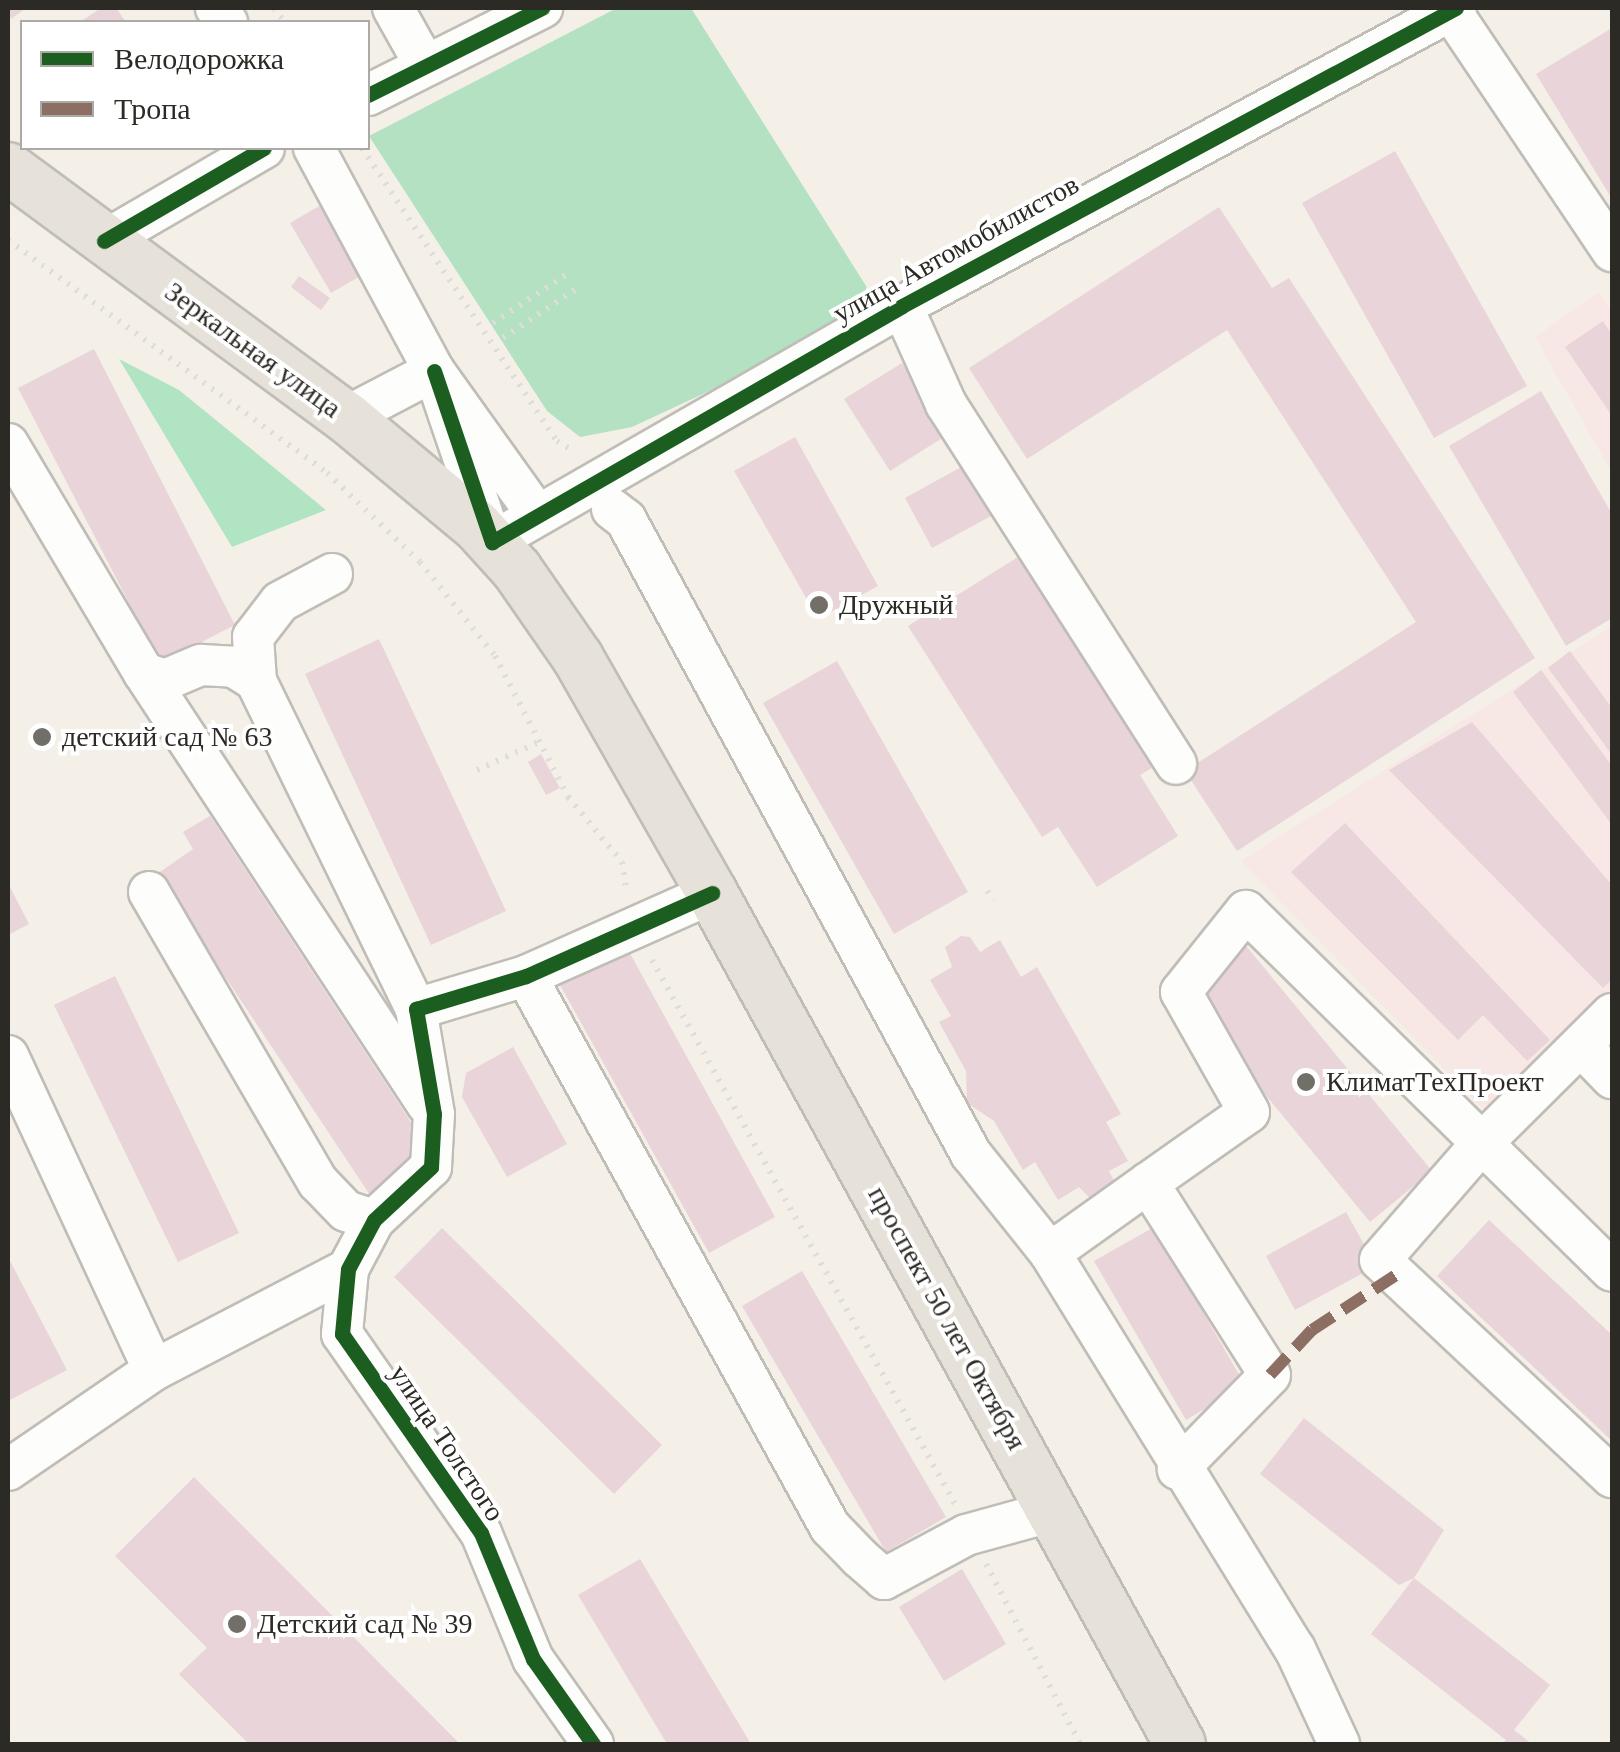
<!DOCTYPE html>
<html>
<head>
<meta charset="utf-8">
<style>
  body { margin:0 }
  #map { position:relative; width:1620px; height:1752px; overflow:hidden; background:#f4f0e8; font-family:"Times New Roman",serif }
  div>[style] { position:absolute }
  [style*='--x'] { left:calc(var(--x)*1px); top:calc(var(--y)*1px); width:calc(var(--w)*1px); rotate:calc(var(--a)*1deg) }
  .industrial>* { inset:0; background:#f8e8e5 }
  .green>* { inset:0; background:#b3e1c2 }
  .forest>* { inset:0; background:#b0e4c2 }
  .building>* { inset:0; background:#e8d4d9 }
  .path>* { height:6px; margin-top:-3px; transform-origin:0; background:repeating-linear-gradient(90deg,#dfdddb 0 2.5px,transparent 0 10.5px) }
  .roads { filter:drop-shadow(2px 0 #c0bdb7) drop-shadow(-2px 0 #c0bdb7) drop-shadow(0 2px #c0bdb7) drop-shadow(0 -2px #c0bdb7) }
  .minor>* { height:40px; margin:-20px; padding:0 20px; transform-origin:20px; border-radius:20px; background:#fdfdfc }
  .major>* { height:50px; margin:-25px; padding:0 25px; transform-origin:25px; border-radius:25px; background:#e6e2da }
  .quiet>* { height:12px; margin-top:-6px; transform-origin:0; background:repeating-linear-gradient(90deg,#8d6e63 0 25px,transparent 0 37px) }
  .cycleway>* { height:15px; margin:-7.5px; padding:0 7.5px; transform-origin:7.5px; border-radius:7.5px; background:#1b5e20 }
  .dots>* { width:28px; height:28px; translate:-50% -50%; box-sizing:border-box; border:5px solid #fff; border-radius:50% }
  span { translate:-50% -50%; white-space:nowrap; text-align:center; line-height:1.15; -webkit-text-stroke:8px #fff; paint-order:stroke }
  .street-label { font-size:28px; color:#2c2a24 }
  .poi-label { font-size:28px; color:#2c2a24 }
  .left { translate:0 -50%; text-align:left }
  .frame { position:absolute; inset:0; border:10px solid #2c2a24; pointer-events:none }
  .legend { position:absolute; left:20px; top:20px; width:350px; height:130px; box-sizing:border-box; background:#fff; border:2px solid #abaaa7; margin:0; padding:12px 18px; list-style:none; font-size:30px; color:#2c2a24 }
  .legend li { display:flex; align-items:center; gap:20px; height:50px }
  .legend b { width:50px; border:2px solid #abaaa7 }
</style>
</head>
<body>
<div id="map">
  <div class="industrial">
    <i style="clip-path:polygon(1599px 292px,1612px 312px,1612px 473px,1535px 337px)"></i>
    <i style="clip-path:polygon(1612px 626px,1612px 996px,1486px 1112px,1241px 861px)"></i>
  </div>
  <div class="green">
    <i style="clip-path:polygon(617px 8px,691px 8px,873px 297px,735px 379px,632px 427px,580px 437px,547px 411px,369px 136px)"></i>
  </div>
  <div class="forest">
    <i style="clip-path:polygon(119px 359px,179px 390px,326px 510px,232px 547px)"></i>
  </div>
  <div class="building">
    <i style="clip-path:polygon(8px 8px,26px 8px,11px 19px)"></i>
    <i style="clip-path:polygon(101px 8px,116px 8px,126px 22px,80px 22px)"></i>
    <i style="clip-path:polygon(1612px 28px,1612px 199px,1536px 74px)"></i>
    <i style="clip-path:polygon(1395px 151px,1527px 386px,1434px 438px,1302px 203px)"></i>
    <i style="clip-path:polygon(321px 205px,362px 275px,331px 293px,290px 223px)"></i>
    <i style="clip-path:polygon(1219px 207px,1272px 288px,1289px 278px,1535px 658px,1237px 851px,1185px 771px,1416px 622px,1227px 330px,1027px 459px,969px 368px)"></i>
    <i style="clip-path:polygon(299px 276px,330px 298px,321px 310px,291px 287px)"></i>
    <i style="clip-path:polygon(1603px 321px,1612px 335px,1612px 416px,1565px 347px)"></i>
    <i style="clip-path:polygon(94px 349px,235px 625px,160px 663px,18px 388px)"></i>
    <i style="clip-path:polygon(902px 363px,947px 435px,890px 471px,844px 399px)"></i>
    <i style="clip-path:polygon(1541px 391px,1612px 514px,1612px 618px,1566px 646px,1449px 446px)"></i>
    <i style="clip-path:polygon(795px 437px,878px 586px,818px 619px,734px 471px)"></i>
    <i style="clip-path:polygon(963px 466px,991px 516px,932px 548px,905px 498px)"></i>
    <i style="clip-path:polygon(1018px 557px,1152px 768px,1140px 775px,1178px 836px,1097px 887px,1058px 827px,1042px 837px,908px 626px)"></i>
    <i style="clip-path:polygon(379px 639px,506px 911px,431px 945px,305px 674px)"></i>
    <i style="clip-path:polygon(1570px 651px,1612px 708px,1612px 755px,1548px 668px)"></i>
    <i style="clip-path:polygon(837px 661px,968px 892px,894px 934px,763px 703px)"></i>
    <i style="clip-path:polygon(1541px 670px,1612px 766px,1612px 825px,1513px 692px)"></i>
    <i style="clip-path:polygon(1472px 722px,1612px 885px,1612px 979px,1603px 988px,1389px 770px)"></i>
    <i style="clip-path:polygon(541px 754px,560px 788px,546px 795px,528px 762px)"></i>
    <i style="clip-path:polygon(210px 816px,424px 1142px,414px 1163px,370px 1195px,157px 874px,193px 849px,183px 832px)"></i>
    <i style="clip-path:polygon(1345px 823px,1550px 1040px,1527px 1061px,1483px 1015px,1458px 1040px,1291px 872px)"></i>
    <i style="clip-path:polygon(8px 883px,29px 924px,8px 935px)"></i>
    <i style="clip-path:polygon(961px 936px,970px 937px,980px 952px,1000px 940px,1021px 977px,1037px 967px,1121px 1114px,1106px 1122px,1128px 1161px,1109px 1171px,1115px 1183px,1093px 1201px,1079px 1187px,1058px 1200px,1035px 1162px,1023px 1170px,994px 1121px,967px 1103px,966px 1071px,939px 1022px,951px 1016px,930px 980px,952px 967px,945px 947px)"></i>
    <i style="clip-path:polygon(1242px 941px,1432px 1171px,1370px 1222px,1181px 992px)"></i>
    <i style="clip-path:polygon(627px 948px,775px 1217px,709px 1253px,560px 985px)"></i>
    <i style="clip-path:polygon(115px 976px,239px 1233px,178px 1262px,54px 1005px)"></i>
    <i style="clip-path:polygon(513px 1047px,567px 1144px,507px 1177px,462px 1097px,466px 1073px)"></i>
    <i style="clip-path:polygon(1346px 1212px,1376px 1266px,1295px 1310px,1266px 1256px)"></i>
    <i style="clip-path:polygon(1489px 1220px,1612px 1335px,1612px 1441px,1437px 1276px)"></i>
    <i style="clip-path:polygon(1154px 1227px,1245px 1385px,1186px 1420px,1094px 1261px)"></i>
    <i style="clip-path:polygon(442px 1228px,662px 1445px,614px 1494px,394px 1277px)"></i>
    <i style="clip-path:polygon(8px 1257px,67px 1370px,8px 1401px)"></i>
    <i style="clip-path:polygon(802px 1271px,946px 1517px,886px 1552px,742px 1306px)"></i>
    <i style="clip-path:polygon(1304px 1418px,1444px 1530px,1414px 1578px,1399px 1585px,1260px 1474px)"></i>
    <i style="clip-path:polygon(194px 1477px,460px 1744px,249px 1744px,179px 1674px,207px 1648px,115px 1556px)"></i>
    <i style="clip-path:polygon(640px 1559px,751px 1744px,667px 1744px,578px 1595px)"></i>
    <i style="clip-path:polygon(962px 1569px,1006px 1644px,944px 1681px,899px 1607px)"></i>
    <i style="clip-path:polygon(1414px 1578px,1550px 1685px,1514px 1730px,1532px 1744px,1503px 1744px,1506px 1740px,1371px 1634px)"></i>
  </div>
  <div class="path">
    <i style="--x:274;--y:8;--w:18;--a:52"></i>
    <i style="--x:362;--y:148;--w:352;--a:56.4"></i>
    <i style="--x:557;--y:441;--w:21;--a:31"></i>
    <i style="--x:8;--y:240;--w:395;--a:36.1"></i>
    <i style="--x:327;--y:473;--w:129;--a:43.7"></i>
    <i style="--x:420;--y:562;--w:120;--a:51.4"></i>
    <i style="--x:495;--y:656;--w:159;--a:62.6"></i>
    <i style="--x:568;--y:797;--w:85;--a:50.3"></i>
    <i style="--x:622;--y:862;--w:31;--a:81"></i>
    <i style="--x:493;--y:323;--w:89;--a:-33.5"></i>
    <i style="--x:503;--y:338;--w:88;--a:-33.9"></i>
    <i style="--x:477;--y:770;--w:72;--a:-24.4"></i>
    <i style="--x:987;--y:891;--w:11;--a:56"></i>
    <i style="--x:652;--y:960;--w:623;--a:60.88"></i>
    <i style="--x:986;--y:1564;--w:203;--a:62.4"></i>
  </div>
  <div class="roads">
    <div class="minor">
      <i style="--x:216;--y:8;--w:18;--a:52"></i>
      <i style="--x:393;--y:8;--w:65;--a:60.7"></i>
      <i style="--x:1449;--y:8;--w:293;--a:56.1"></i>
      <i style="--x:368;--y:95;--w:195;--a:-26.6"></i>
      <i style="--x:314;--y:148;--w:253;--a:61.7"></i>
      <i style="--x:434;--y:371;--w:177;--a:54.4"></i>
      <i style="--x:104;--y:241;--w:185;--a:-30.2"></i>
      <i style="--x:902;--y:306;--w:107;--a:65.8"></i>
      <i style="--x:946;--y:404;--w:427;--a:57.4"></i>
      <i style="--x:434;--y:371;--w:181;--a:71.3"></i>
      <i style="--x:492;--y:542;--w:473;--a:-29.9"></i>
      <i style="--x:902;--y:306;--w:629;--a:-28.28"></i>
      <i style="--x:346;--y:417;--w:99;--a:-27.6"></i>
      <i style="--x:8;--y:444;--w:266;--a:59.3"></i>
      <i style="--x:144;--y:673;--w:22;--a:18"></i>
      <i style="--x:165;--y:680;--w:39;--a:-23"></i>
      <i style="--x:201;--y:665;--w:33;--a:3"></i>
      <i style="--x:234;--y:667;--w:26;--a:32"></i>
      <i style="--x:612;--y:509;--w:18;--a:38"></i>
      <i style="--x:626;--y:520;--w:722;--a:61.45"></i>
      <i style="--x:971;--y:1154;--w:127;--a:51.4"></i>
      <i style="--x:1050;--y:1253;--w:466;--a:58.3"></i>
      <i style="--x:1295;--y:1649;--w:105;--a:65.1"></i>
      <i style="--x:332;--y:574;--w:59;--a:151.7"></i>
      <i style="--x:280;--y:602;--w:44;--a:127.6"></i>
      <i style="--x:253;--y:637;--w:44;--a:86.1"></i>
      <i style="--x:256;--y:681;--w:365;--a:64"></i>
      <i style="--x:144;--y:673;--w:516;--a:56.71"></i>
      <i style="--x:149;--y:892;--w:336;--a:59.8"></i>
      <i style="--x:318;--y:1182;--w:40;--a:46"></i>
      <i style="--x:346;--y:1211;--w:29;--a:18"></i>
      <i style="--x:526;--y:976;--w:629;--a:61.11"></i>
      <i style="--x:830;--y:1527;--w:43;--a:45.9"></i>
      <i style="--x:860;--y:1558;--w:32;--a:41"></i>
      <i style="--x:884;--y:1579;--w:93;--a:-28.2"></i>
      <i style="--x:966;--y:1535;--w:90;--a:-15.4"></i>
      <i style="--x:1612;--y:1014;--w:186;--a:135.2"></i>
      <i style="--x:1480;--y:1145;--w:152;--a:131"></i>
      <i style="--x:1380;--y:1260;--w:318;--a:43.1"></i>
      <i style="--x:1581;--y:1046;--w:45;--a:45.9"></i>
      <i style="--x:8;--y:1056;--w:346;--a:65.1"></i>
      <i style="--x:1148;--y:1183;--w:123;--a:-35.1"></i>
      <i style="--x:1249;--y:1112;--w:138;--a:-119.5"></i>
      <i style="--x:1181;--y:992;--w:104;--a:-51.3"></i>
      <i style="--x:1246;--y:911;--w:513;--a:44.53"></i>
      <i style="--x:1050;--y:1253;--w:120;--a:-35.5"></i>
      <i style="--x:1148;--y:1183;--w:227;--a:57.6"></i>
      <i style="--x:1270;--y:1375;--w:132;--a:134.4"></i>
      <i style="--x:8;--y:1470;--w:177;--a:-34.4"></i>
      <i style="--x:154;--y:1370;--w:219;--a:-27.5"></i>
      <i style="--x:593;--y:1744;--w:104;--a:-125.2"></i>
      <i style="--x:533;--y:1659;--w:136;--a:-112.4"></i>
      <i style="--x:481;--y:1533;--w:243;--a:-124.9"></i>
      <i style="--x:342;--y:1334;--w:65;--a:-84.7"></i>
      <i style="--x:348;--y:1269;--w:55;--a:-62"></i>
      <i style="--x:374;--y:1220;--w:78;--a:-42.9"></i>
      <i style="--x:431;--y:1167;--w:53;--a:-86.8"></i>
      <i style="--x:434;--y:1114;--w:107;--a:-99.7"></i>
      <i style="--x:416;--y:1009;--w:115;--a:-16.7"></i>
      <i style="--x:526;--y:976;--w:204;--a:-24"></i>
    </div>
    <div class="major">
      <i style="--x:8;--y:168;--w:420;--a:36.4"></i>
      <i style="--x:346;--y:417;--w:170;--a:39.8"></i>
      <i style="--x:477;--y:526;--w:59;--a:47.7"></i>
      <i style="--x:517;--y:570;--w:107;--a:55.3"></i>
      <i style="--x:578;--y:658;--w:271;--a:60.3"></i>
      <i style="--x:712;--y:893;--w:971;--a:61.19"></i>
    </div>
  </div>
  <div class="quiet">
    <i style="--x:1270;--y:1375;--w:62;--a:-47"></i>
    <i style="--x:1312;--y:1330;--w:100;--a:-33.2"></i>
  </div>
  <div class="cycleway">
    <i style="--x:368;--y:95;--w:195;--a:-26.6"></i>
    <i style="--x:104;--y:241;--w:185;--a:-30.2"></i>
    <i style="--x:434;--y:371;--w:181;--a:71.3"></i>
    <i style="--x:492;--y:542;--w:473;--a:-29.9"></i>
    <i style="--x:902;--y:306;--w:629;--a:-28.28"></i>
    <i style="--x:593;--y:1744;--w:104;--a:-125.2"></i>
    <i style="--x:533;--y:1659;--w:136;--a:-112.4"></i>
    <i style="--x:481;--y:1533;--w:243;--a:-124.9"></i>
    <i style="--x:342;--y:1334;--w:65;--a:-84.7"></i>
    <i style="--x:348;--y:1269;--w:55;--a:-62"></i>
    <i style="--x:374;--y:1220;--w:78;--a:-42.9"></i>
    <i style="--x:431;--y:1167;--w:53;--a:-86.8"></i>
    <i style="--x:434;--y:1114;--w:107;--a:-99.7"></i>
    <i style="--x:416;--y:1009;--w:115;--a:-16.7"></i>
    <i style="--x:526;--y:976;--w:204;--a:-24"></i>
  </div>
  <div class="dots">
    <i style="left:819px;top:605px;background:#726f69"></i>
    <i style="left:42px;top:737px;background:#726f69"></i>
    <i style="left:1306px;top:1082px;background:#726f69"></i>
    <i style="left:237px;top:1624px;background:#726f69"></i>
  </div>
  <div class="street-label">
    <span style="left:956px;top:249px;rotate:-29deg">улица Автомобилистов</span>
    <span style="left:253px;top:350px;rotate:36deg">Зеркальная улица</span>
    <span style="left:947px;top:1318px;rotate:61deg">проспект 50 лет Октября</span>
    <span style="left:447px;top:1443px;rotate:56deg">улица Толстого</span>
  </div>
  <div class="poi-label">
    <span class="left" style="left:839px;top:605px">Дружный</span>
    <span class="left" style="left:62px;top:737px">детский сад № 63</span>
    <span class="left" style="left:1326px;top:1082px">КлиматТехПроект</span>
    <span class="left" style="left:257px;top:1624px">Детский сад № 39</span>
  </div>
  <div class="frame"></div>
  <ul class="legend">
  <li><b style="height:12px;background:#1b5e20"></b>Велодорожка</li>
  <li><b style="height:12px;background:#8d6e63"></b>Тропа</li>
  </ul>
</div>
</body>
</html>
